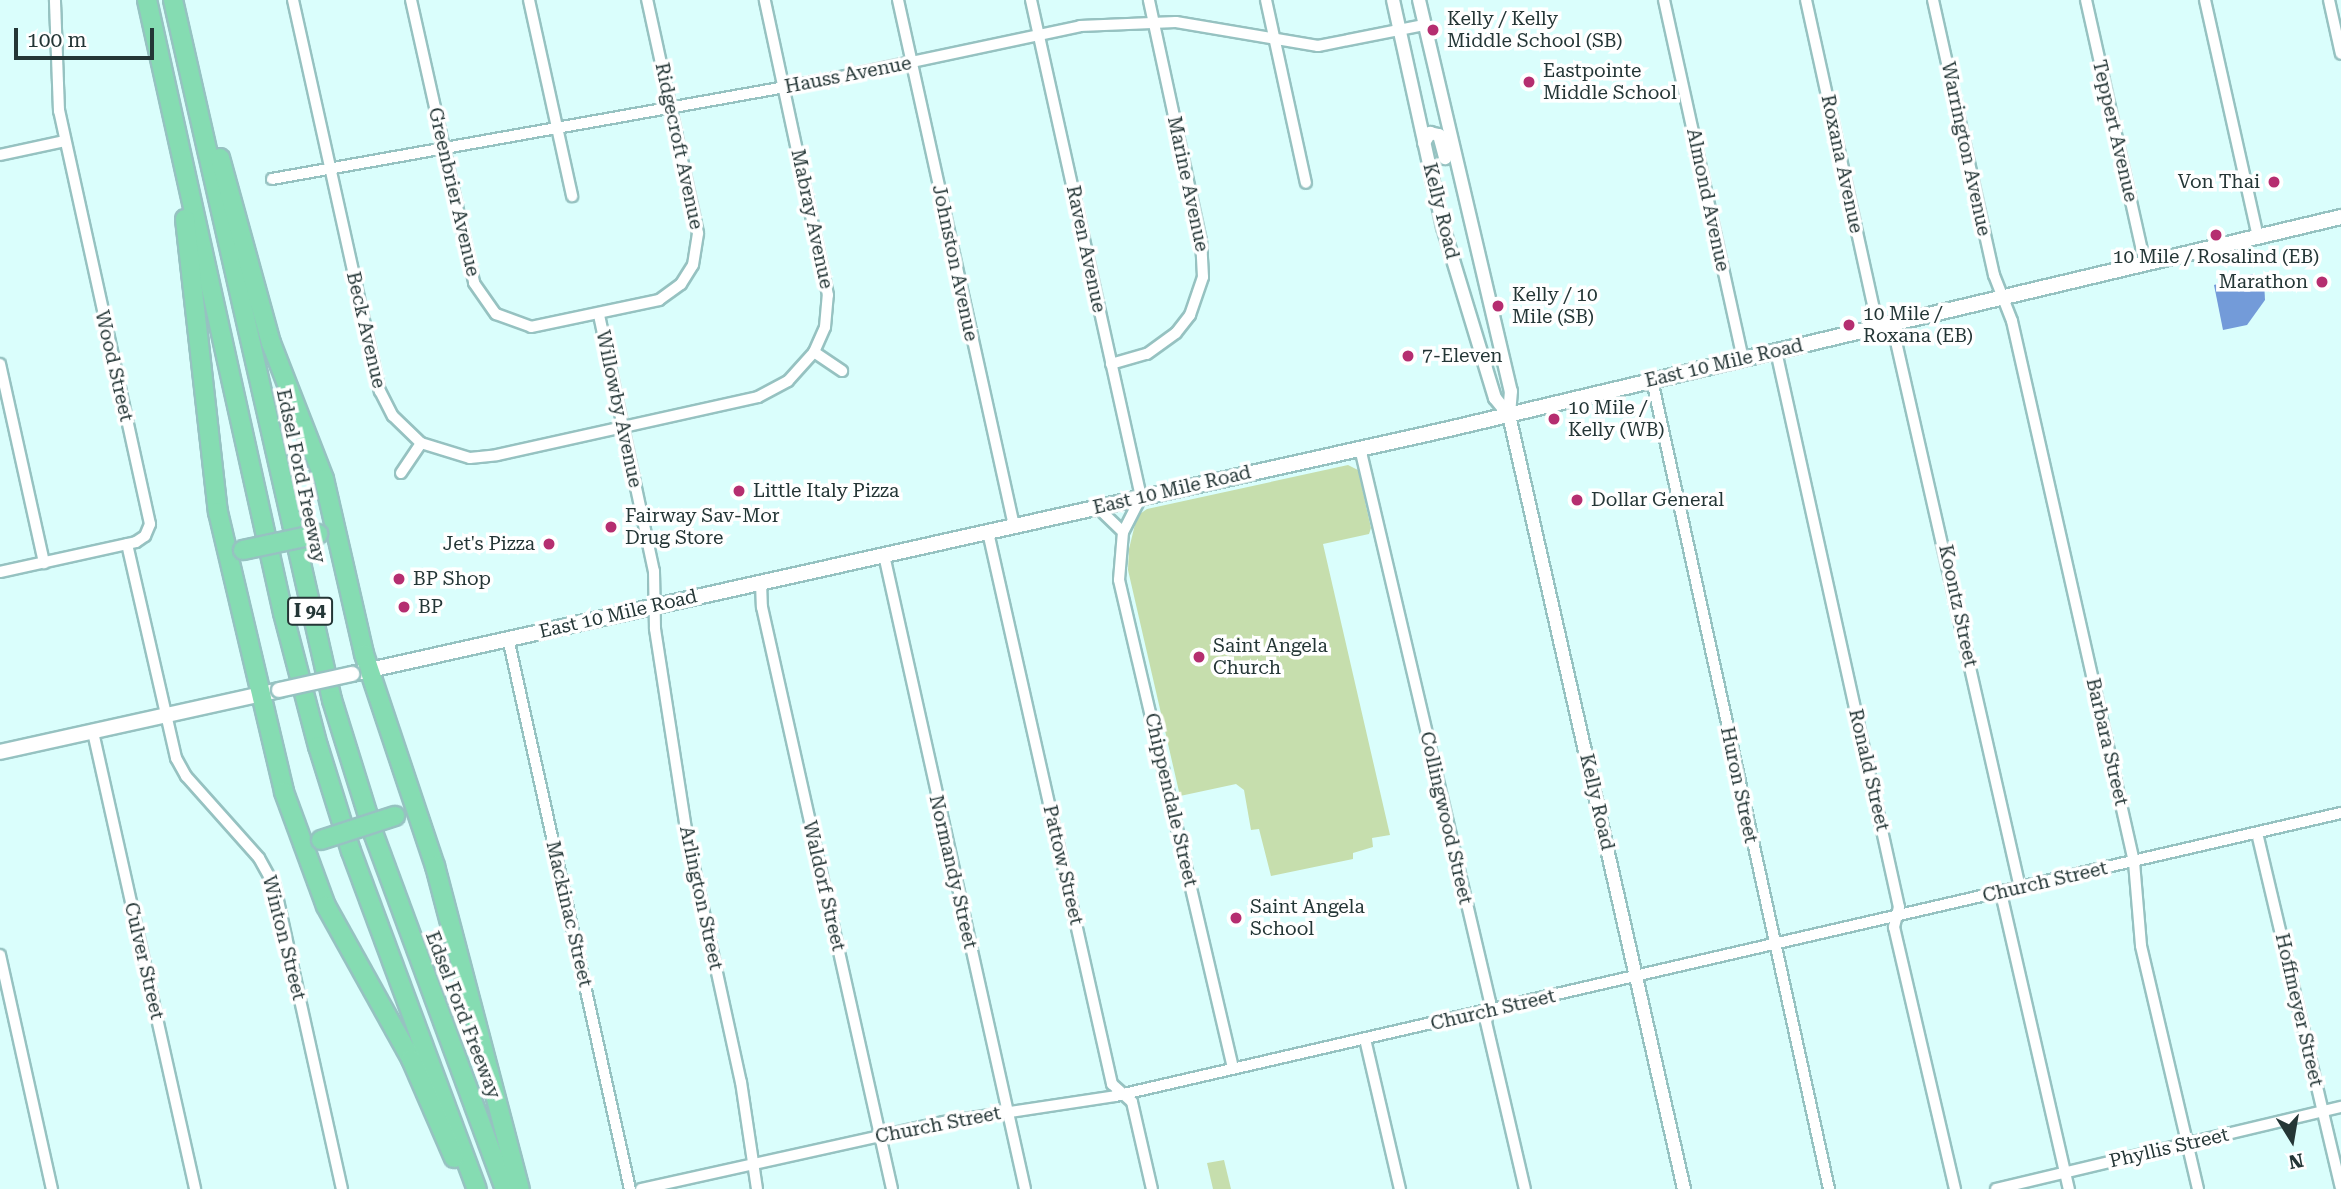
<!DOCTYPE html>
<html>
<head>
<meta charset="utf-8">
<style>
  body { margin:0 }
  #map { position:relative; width:2341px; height:1189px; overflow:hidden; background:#dafefc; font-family:"Roboto Serif",serif }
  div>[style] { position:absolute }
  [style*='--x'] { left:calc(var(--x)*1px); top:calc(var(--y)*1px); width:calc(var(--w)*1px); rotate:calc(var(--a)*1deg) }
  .green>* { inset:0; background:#c6dead }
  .water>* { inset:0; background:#739bd9 }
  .roads { filter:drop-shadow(2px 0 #96c2c1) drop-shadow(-2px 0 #96c2c1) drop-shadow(0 2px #96c2c1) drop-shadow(0 -2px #96c2c1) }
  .minor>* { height:10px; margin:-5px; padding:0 5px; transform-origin:5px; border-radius:5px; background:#fff }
  .tertiary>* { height:12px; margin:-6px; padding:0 6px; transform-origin:6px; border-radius:6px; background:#fff }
  .secondary>* { height:14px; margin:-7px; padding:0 7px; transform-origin:7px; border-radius:7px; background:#fff }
  .motorway>* { height:18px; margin:-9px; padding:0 9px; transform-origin:9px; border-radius:9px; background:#85dcb2 }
  .bridges { filter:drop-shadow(2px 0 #96c2c1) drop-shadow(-2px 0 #96c2c1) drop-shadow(0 2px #96c2c1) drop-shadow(0 -2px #96c2c1) }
  .secondary-bridge>* { height:14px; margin:-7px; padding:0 7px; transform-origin:7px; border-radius:7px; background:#fff }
  .motorway-bridge>* { height:18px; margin:-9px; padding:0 9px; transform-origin:9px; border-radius:9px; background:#85dcb2 }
  .dots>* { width:19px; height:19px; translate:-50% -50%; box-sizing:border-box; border:4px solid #fff; border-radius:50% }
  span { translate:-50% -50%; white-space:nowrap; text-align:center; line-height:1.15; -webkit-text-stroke:7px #fff; paint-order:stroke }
  .shield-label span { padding:2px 5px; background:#fff; border:2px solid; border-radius:5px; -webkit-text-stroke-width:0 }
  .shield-label { font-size:18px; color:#243636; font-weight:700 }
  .poi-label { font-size:19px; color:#243636 }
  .left { translate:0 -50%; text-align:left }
  .right { translate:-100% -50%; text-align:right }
  .street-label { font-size:19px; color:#243636 }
  .north { position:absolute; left:2257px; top:1105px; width:70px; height:70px; -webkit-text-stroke:5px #fff; paint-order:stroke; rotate:169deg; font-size:19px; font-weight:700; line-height:28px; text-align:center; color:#243636 }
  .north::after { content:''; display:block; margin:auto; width:24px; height:32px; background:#243636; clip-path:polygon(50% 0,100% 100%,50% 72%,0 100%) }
  .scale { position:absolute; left:14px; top:28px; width:140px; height:32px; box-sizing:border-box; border:4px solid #243636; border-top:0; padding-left:9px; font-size:21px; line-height:24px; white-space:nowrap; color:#243636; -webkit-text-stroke:5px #fff; paint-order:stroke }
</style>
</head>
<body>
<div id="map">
  <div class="green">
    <i style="clip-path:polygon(1348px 465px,1358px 470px,1371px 528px,1369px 534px,1323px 544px,1390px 835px,1372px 838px,1373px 847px,1353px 853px,1353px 859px,1271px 876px,1259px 829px,1251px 830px,1244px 790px,1236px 784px,1180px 796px,1128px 570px,1129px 549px,1137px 516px,1147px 509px)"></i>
    <i style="clip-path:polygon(1224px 1160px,1231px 1189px,1213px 1189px,1207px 1163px)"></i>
  </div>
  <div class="water">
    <i style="clip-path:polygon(2253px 274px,2264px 281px,2265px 300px,2247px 325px,2223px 330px,2214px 285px)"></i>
  </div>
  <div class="roads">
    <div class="minor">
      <i style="--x:293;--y:0;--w:401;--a:77.5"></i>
      <i style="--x:380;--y:391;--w:28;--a:63"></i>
      <i style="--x:393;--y:416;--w:39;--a:44"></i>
      <i style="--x:421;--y:443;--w:51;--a:17"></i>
      <i style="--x:470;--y:458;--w:27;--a:-6"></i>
      <i style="--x:497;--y:455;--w:267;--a:-12.5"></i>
      <i style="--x:758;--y:397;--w:34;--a:-28"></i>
      <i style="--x:788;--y:381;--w:39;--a:-48"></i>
      <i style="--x:814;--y:352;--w:27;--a:-66"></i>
      <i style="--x:825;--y:327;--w:32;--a:-85"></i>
      <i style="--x:828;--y:295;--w:302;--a:-102.1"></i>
      <i style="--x:411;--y:0;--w:290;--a:77.4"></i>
      <i style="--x:474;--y:283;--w:38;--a:55"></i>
      <i style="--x:496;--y:314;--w:37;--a:20"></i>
      <i style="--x:531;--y:327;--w:131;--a:-11.9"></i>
      <i style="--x:659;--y:300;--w:27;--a:-36"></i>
      <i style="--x:681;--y:284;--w:22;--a:-58"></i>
      <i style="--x:693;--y:265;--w:32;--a:-81"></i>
      <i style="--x:698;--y:233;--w:239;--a:-102.3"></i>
      <i style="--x:529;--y:0;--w:201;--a:77.6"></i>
      <i style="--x:898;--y:0;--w:539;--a:77.56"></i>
      <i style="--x:1031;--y:0;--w:509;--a:77.52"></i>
      <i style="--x:1141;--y:497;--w:39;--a:117"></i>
      <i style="--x:1123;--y:532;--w:36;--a:-136"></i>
      <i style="--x:1266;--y:0;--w:187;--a:77.7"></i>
      <i style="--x:1664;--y:0;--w:369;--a:77.6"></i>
      <i style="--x:1806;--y:0;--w:335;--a:77.6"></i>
      <i style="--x:1933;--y:0;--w:282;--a:77.5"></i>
      <i style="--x:1994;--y:275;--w:49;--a:68.6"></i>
      <i style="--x:2012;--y:321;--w:555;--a:77.29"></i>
      <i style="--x:2134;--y:862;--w:84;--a:85.2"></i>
      <i style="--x:2141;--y:946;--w:250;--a:76.8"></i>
      <i style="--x:2086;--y:0;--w:270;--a:77.4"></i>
      <i style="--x:2205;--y:0;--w:243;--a:77.4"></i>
      <i style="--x:2329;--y:0;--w:55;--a:77.5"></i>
      <i style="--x:0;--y:155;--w:66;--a:-12.2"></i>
      <i style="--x:272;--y:179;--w:578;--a:-10.16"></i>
      <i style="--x:841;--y:77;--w:244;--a:-12"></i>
      <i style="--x:1080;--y:26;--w:96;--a:-2.4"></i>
      <i style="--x:1176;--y:22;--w:144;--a:9.6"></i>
      <i style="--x:1318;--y:46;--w:108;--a:-11.2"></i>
      <i style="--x:599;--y:315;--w:262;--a:77.9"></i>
      <i style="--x:654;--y:571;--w:58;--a:89"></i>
      <i style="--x:655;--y:629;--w:208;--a:81.2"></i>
      <i style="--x:687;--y:835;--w:253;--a:77.7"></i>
      <i style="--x:741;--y:1082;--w:108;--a:81.5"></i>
      <i style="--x:1892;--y:324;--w:578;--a:77.21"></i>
      <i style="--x:1776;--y:351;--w:569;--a:77.53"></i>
      <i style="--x:1899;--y:907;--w:21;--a:104"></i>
      <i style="--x:1894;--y:927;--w:269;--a:76.9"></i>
      <i style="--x:814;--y:352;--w:34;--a:34"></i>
      <i style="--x:0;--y:364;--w:204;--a:77.5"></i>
      <i style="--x:1111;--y:364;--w:37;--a:-16"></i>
      <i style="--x:1147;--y:354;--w:36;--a:-36"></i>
      <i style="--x:1176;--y:333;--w:23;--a:-52"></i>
      <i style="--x:1190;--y:315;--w:40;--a:-71.1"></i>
      <i style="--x:1203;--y:277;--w:36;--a:-93"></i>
      <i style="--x:1201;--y:241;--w:247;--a:-102.2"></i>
      <i style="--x:1652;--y:380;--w:828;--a:77.66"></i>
      <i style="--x:1360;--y:448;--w:569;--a:76.79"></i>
      <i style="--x:1490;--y:1002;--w:20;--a:101"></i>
      <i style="--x:1486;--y:1022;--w:171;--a:76.9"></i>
      <i style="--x:401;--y:473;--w:36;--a:-56"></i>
      <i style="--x:988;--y:532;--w:566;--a:77.34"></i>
      <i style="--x:1112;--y:1084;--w:27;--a:42"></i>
      <i style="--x:1132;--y:1102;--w:89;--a:77.1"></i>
      <i style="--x:1123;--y:532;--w:48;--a:94.8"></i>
      <i style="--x:1119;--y:580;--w:501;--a:76.85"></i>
      <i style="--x:127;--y:544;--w:220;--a:77.1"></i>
      <i style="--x:176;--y:758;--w:21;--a:61"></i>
      <i style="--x:186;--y:776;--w:110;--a:48.3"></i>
      <i style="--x:259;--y:858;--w:33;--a:61"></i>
      <i style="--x:275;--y:887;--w:309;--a:77.5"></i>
      <i style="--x:884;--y:555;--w:649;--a:77.46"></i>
      <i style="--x:0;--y:572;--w:139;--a:-12.4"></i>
      <i style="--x:136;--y:542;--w:11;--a:-34"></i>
      <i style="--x:145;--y:536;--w:13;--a:-67"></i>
      <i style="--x:150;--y:524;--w:423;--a:-102.4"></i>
      <i style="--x:59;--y:111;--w:111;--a:-92.1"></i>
      <i style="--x:761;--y:582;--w:25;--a:88"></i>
      <i style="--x:762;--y:607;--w:596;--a:77.41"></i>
      <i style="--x:508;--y:638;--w:564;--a:77.52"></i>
      <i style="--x:93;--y:732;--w:468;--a:77.4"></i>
      <i style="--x:2257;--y:833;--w:364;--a:76.7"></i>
      <i style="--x:2001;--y:893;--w:304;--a:77.1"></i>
      <i style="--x:0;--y:955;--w:240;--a:77.5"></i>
      <i style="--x:1365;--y:1039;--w:154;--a:76.9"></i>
      <i style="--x:641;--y:1189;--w:310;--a:-12.5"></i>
      <i style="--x:944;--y:1122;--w:173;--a:-8.6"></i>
      <i style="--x:1115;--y:1096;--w:1258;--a:-13"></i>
      <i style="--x:1996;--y:1189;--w:355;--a:-13.4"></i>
    </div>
    <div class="tertiary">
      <i style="--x:1393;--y:0;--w:232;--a:77.6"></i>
      <i style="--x:1443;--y:227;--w:179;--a:73.1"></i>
      <i style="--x:1495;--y:398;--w:22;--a:51"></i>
      <i style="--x:1419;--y:0;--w:402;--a:76.8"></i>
      <i style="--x:1511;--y:391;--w:24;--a:95"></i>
      <i style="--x:1509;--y:415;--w:794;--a:77.26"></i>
      <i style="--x:1424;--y:143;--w:12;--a:-59"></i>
      <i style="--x:1430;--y:133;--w:9;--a:13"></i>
      <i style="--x:1439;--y:135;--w:24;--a:75"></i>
    </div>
    <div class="secondary">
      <i style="--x:352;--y:674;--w:1124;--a:-12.59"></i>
      <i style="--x:1449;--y:429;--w:917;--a:-13.37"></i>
      <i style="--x:0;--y:752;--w:286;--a:-12.5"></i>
    </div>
    <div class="motorway">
      <i style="--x:147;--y:0;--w:628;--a:77.49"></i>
      <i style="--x:283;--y:613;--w:138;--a:75.3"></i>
      <i style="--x:318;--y:746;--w:110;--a:72.6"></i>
      <i style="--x:351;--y:851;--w:361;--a:69.6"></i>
      <i style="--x:173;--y:0;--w:718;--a:77.2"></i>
      <i style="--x:332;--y:700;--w:141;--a:72.7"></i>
      <i style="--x:374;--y:835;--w:377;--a:69.7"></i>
      <i style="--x:220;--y:158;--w:192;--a:74.6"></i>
      <i style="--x:271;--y:343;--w:146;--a:68.7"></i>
      <i style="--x:324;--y:479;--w:180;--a:77.1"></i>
      <i style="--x:364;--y:654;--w:224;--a:71.5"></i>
      <i style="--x:435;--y:866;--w:334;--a:75.3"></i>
      <i style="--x:185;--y:219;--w:295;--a:83.6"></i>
      <i style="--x:218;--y:512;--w:288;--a:76.7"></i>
      <i style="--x:284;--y:792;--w:121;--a:69.8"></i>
      <i style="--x:326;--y:906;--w:175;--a:60.9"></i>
      <i style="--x:411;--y:1059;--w:108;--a:66.5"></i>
    </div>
  </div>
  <div class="bridges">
    <div class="secondary-bridge">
      <i style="--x:279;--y:690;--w:75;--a:-12.4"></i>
    </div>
    <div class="motorway-bridge">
      <i style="--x:243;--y:550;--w:77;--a:-12"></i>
      <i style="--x:321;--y:840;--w:78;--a:-18"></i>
    </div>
  </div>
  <div class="dots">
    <i style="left:1433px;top:30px;background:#b52e70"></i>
    <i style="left:1529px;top:82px;background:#b52e70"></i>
    <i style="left:2274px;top:182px;background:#b52e70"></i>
    <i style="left:2216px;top:235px;background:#b52e70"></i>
    <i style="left:2322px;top:282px;background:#b52e70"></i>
    <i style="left:1498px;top:306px;background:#b52e70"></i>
    <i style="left:1849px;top:325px;background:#b52e70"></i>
    <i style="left:1408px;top:356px;background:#b52e70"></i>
    <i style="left:1554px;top:419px;background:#b52e70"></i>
    <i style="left:739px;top:491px;background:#b52e70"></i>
    <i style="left:1577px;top:500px;background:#b52e70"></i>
    <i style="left:611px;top:527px;background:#b52e70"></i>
    <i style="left:549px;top:544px;background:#b52e70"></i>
    <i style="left:399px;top:579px;background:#b52e70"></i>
    <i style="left:404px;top:607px;background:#b52e70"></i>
    <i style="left:1199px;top:657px;background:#b52e70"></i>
    <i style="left:1236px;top:918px;background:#b52e70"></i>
  </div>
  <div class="shield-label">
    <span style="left:310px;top:611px">I 94</span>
  </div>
  <div class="poi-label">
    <span class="left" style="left:1447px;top:30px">Kelly / Kelly<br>Middle School (SB)</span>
    <span class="left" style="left:1543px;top:82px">Eastpointe<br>Middle School</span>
    <span class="right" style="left:2260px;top:182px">Von Thai</span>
    <span style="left:2216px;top:257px">10 Mile / Rosalind (EB)</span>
    <span class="right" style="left:2308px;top:282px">Marathon</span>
    <span class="left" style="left:1512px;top:306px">Kelly / 10<br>Mile (SB)</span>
    <span class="left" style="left:1863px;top:325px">10 Mile /<br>Roxana (EB)</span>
    <span class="left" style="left:1422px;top:356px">7-Eleven</span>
    <span class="left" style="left:1568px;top:419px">10 Mile /<br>Kelly (WB)</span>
    <span class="left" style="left:753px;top:491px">Little Italy Pizza</span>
    <span class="left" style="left:1591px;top:500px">Dollar General</span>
    <span class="left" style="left:625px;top:527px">Fairway Sav-Mor<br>Drug Store</span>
    <span class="right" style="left:535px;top:544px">Jet's Pizza</span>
    <span class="left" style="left:413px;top:579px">BP Shop</span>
    <span class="left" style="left:418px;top:607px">BP</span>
    <span class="left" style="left:1213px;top:657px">Saint Angela<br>Church</span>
    <span class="left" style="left:1250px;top:918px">Saint Angela<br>School</span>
  </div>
  <div class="street-label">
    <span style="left:848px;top:75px;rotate:-11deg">Hauss Avenue</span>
    <span style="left:2115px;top:131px;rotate:77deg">Teppert Avenue</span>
    <span style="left:679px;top:146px;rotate:78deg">Ridgecroft Avenue</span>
    <span style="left:1966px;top:149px;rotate:78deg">Warrington Avenue</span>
    <span style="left:1842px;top:164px;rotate:78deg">Roxana Avenue</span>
    <span style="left:1188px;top:184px;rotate:78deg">Marine Avenue</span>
    <span style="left:454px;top:192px;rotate:77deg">Greenbrier Avenue</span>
    <span style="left:1708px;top:200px;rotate:78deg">Almond Avenue</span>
    <span style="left:1441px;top:211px;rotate:76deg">Kelly Road</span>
    <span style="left:812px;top:219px;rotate:78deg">Mabray Avenue</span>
    <span style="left:1086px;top:249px;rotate:78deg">Raven Avenue</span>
    <span style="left:955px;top:263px;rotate:78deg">Johnston Avenue</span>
    <span style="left:366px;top:330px;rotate:77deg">Beck Avenue</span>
    <span style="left:1724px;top:363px;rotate:-13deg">East 10 Mile Road</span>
    <span style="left:114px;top:366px;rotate:77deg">Wood Street</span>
    <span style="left:619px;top:409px;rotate:78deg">Willowby Avenue</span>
    <span style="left:301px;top:476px;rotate:78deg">Edsel Ford Freeway</span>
    <span style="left:1172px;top:490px;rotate:-13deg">East 10 Mile Road</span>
    <span style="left:1958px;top:606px;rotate:78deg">Koontz Street</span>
    <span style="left:618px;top:614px;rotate:-13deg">East 10 Mile Road</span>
    <span style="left:2107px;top:742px;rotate:77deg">Barbara Street</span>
    <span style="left:1869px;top:770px;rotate:77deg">Ronald Street</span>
    <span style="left:1739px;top:785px;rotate:78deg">Huron Street</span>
    <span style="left:1171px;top:800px;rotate:77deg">Chippendale Street</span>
    <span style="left:1597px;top:802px;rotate:77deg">Kelly Road</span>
    <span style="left:1446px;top:818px;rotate:77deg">Collingwood Street</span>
    <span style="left:1063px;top:865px;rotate:77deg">Pattow Street</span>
    <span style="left:953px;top:872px;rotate:77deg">Normandy Street</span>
    <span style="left:2045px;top:882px;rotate:-13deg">Church Street</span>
    <span style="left:824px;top:886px;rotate:77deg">Waldorf Street</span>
    <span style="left:701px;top:898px;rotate:78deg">Arlington Street</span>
    <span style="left:569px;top:914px;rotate:77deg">Mackinac Street</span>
    <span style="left:284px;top:938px;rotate:76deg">Winton Street</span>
    <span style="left:144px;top:961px;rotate:77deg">Culver Street</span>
    <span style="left:1493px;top:1010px;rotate:-13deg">Church Street</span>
    <span style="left:2299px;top:1010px;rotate:77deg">Hoffmeyer Street</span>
    <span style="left:463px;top:1015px;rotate:69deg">Edsel Ford Freeway</span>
    <span style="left:938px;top:1125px;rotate:-11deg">Church Street</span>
    <span style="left:2169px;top:1148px;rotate:-13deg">Phyllis Street</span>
  </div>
  <div class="north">N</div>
  <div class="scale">100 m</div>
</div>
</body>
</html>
